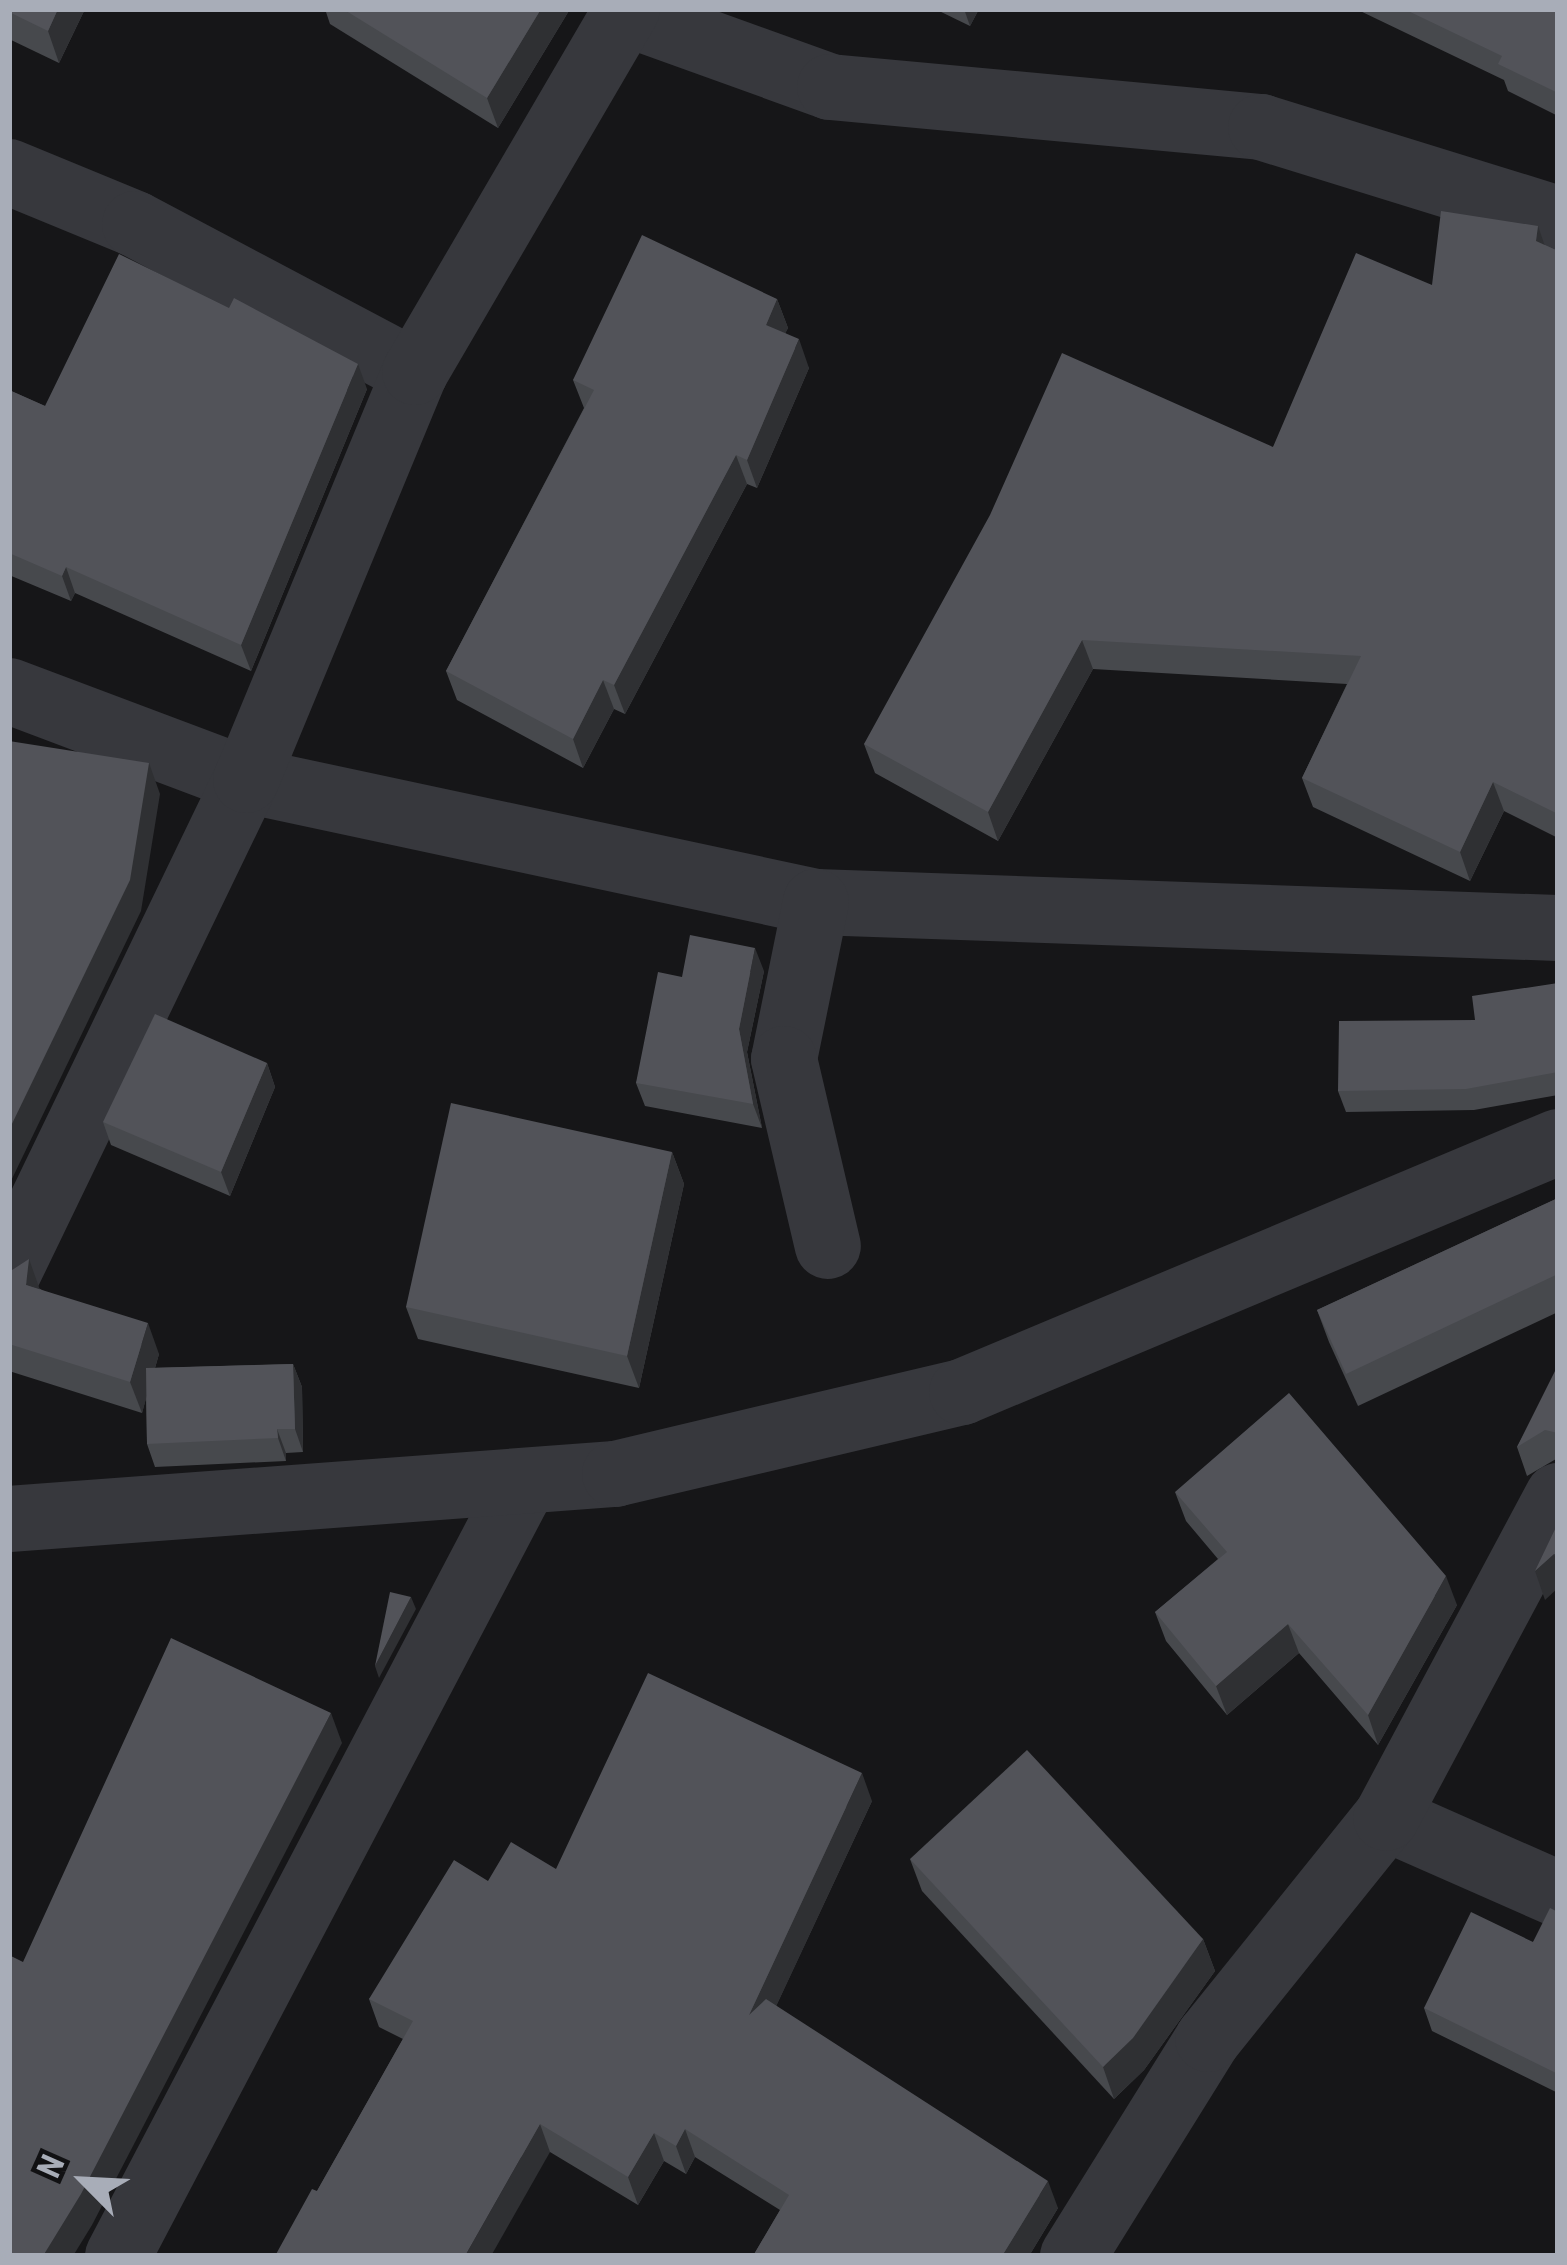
<!DOCTYPE html>
<html>
<head>
<meta charset="utf-8">
<style>
  body { margin:0 }
  #map { position:relative; width:1567px; height:2265px; overflow:hidden; background:#161618; font-family:"Roboto Condensed",sans-serif }
  div>[style] { position:absolute }
  [style*='--x'] { left:calc(var(--x)*1px); top:calc(var(--y)*1px); width:calc(var(--w)*1px); rotate:calc(var(--a)*1deg) }
  .minor>* { height:66px; margin:-33px; padding:0 33px; transform-origin:33px; border-radius:33px; background:#37383d }
  .tertiary>* { height:66px; margin:-33px; padding:0 33px; transform-origin:33px; border-radius:33px; background:#37383d }
  .wall>* { inset:0; background:#47494d }
  .shaded-wall>* { inset:0; background:#2f3033 }
  .building>* { inset:0; background:#525359 }
  span { translate:-50% -50%; white-space:nowrap; text-align:center; line-height:1.15; -webkit-text-stroke:9px #111113; paint-order:stroke }
  .frame { position:absolute; inset:0; border:12px solid #a8adb8; pointer-events:none }
  .north { position:absolute; left:24px; top:2121px; width:120px; height:120px; -webkit-text-stroke:9px #111113; paint-order:stroke; rotate:294deg; font-size:33px; font-weight:700; line-height:48px; text-align:center; color:#a8adb8 }
  .north::after { content:''; display:block; margin:auto; width:42px; height:54px; background:#a8adb8; clip-path:polygon(50% 0,100% 100%,50% 72%,0 100%) }
</style>
</head>
<body>
<div id="map">
  <div class="minor">
    <i style="--x:625;--y:13;--w:218;--a:19.8"></i>
    <i style="--x:830;--y:87;--w:433;--a:5.3"></i>
    <i style="--x:1261;--y:127;--w:311;--a:17.2"></i>
    <i style="--x:9;--y:172;--w:136;--a:22.4"></i>
    <i style="--x:135;--y:224;--w:317;--a:27.9"></i>
    <i style="--x:9;--y:691;--w:253;--a:20.6"></i>
    <i style="--x:246;--y:780;--w:583;--a:12.08"></i>
    <i style="--x:816;--y:902;--w:742;--a:2.01"></i>
    <i style="--x:816;--y:902;--w:160;--a:101.5"></i>
    <i style="--x:784;--y:1059;--w:192;--a:76.8"></i>
    <i style="--x:9;--y:1271;--w:545;--a:-64.23"></i>
    <i style="--x:246;--y:780;--w:442;--a:-67.5"></i>
    <i style="--x:415;--y:372;--w:420;--a:-59.7"></i>
    <i style="--x:1386;--y:1818;--w:188;--a:23.8"></i>
    <i style="--x:118;--y:2256;--w:875;--a:-62.29"></i>
    <i style="--x:1073;--y:2256;--w:256;--a:-58.1"></i>
    <i style="--x:1208;--y:2039;--w:284;--a:-51.2"></i>
    <i style="--x:1386;--y:1818;--w:365;--a:-61.9"></i>
  </div>
  <div class="tertiary">
    <i style="--x:9;--y:1519;--w:608;--a:-4.25"></i>
    <i style="--x:615;--y:1474;--w:357;--a:-13.3"></i>
    <i style="--x:962;--y:1392;--w:646;--a:-22.76"></i>
  </div>
  <div class="wall">
    <i style="clip-path:polygon(9px 9px,85px 9px,59px 63px,9px 39px)"></i>
    <i style="clip-path:polygon(325px 9px,570px 9px,498px 128px,330px 24px)"></i>
    <i style="clip-path:polygon(935px 9px,979px 9px,970px 26px)"></i>
    <i style="clip-path:polygon(1356px 9px,1558px 9px,1558px 116px,1508px 91px,1504px 80px)"></i>
    <i style="clip-path:polygon(1545px 245px,1558px 251px,1558px 838px,1504px 811px,1470px 881px,1313px 807px,1302px 778px,1347px 684px,1093px 669px,998px 841px,875px 773px,864px 744px,1273px 447px,1432px 285px)"></i>
    <i style="clip-path:polygon(777px 299px,788px 328px,785px 333px,809px 368px,757px 488px,747px 484px,625px 714px,614px 709px,583px 768px,457px 700px,446px 671px,584px 408px,573px 380px)"></i>
    <i style="clip-path:polygon(367px 389px,251px 671px,75px 593px,71px 601px,9px 575px,9px 390px,45px 406px)"></i>
    <i style="clip-path:polygon(764px 971px,747px 1052px,762px 1128px,645px 1106px,636px 1083px,682px 977px)"></i>
    <i style="clip-path:polygon(1558px 983px,1558px 1095px,1474px 1110px,1346px 1112px,1338px 1091px,1475px 1020px)"></i>
    <i style="clip-path:polygon(267px 1063px,275px 1087px,230px 1196px,111px 1145px,103px 1122px)"></i>
    <i style="clip-path:polygon(672px 1152px,684px 1184px,639px 1388px,418px 1339px,406px 1307px)"></i>
    <i style="clip-path:polygon(1558px 1198px,1558px 1312px,1358px 1406px,1329px 1342px,1317px 1310px)"></i>
    <i style="clip-path:polygon(9px 1272px,159px 1354px,155px 1368px,293px 1364px,302px 1387px,303px 1452px,286px 1453px,286px 1461px,155px 1467px,147px 1444px,146px 1398px,142px 1413px,9px 1371px)"></i>
    <i style="clip-path:polygon(1558px 1372px,1558px 1459px,1556px 1459px,1527px 1476px,1517px 1447px)"></i>
    <i style="clip-path:polygon(1175px 1492px,1457px 1605px,1378px 1745px,1299px 1653px,1227px 1715px,1166px 1641px,1155px 1612px,1218px 1559px,1186px 1521px)"></i>
    <i style="clip-path:polygon(872px 1801px,776px 2006px,1058px 2208px,1029px 2256px,753px 2256px,780px 2210px,695px 2157px,686px 2174px,664px 2161px,638px 2205px,550px 2152px,317px 2191px,403px 2039px,379px 2027px,369px 1999px,488px 1881px,556px 1869px)"></i>
    <i style="clip-path:polygon(910px 1859px,1203px 1939px,1215px 1971px,1144px 2070px,1114px 2099px,922px 1891px)"></i>
    <i style="clip-path:polygon(1558px 1912px,1558px 2093px,1432px 2031px,1424px 2008px,1533px 1942px)"></i>
  </div>
  <div class="shaded-wall">
    <i style="clip-path:polygon(58px 9px,85px 9px,59px 63px,48px 31px)"></i>
    <i style="clip-path:polygon(541px 9px,570px 9px,498px 128px,487px 98px)"></i>
    <i style="clip-path:polygon(964px 9px,979px 9px,970px 26px)"></i>
    <i style="clip-path:polygon(1538px 226px,1548px 255px,1536px 241px)"></i>
    <i style="clip-path:polygon(777px 299px,788px 328px,776px 353px,766px 325px)"></i>
    <i style="clip-path:polygon(799px 339px,809px 368px,757px 488px,747px 460px)"></i>
    <i style="clip-path:polygon(358px 364px,367px 389px,251px 671px,241px 645px)"></i>
    <i style="clip-path:polygon(736px 455px,747px 484px,625px 714px,614px 685px)"></i>
    <i style="clip-path:polygon(66px 567px,75px 593px,71px 601px,62px 576px)"></i>
    <i style="clip-path:polygon(1082px 640px,1093px 669px,998px 841px,988px 812px)"></i>
    <i style="clip-path:polygon(603px 680px,614px 709px,583px 768px,573px 739px)"></i>
    <i style="clip-path:polygon(149px 763px,160px 794px,141px 911px,9px 1185px,9px 1130px)"></i>
    <i style="clip-path:polygon(1493px 782px,1504px 811px,1470px 881px,1460px 852px)"></i>
    <i style="clip-path:polygon(755px 948px,764px 971px,747px 1052px,762px 1128px,753px 1104px,739px 1029px)"></i>
    <i style="clip-path:polygon(267px 1063px,275px 1087px,230px 1196px,221px 1172px)"></i>
    <i style="clip-path:polygon(672px 1152px,684px 1184px,639px 1388px,627px 1356px)"></i>
    <i style="clip-path:polygon(29px 1259px,40px 1290px,26px 1285px)"></i>
    <i style="clip-path:polygon(148px 1323px,159px 1354px,142px 1413px,130px 1382px)"></i>
    <i style="clip-path:polygon(293px 1364px,302px 1387px,303px 1452px,295px 1429px)"></i>
    <i style="clip-path:polygon(277px 1429px,286px 1453px,286px 1461px,278px 1438px)"></i>
    <i style="clip-path:polygon(1554px 1554px,1558px 1564px,1558px 1588px,1545px 1600px,1535px 1571px)"></i>
    <i style="clip-path:polygon(1446px 1576px,1457px 1605px,1378px 1745px,1368px 1715px)"></i>
    <i style="clip-path:polygon(411px 1597px,416px 1609px,379px 1678px,375px 1666px)"></i>
    <i style="clip-path:polygon(1288px 1624px,1299px 1653px,1227px 1715px,1216px 1686px)"></i>
    <i style="clip-path:polygon(331px 1713px,342px 1743px,92px 2225px,73px 2256px,43px 2256px)"></i>
    <i style="clip-path:polygon(862px 1773px,872px 1801px,759px 2043px,749px 2015px)"></i>
    <i style="clip-path:polygon(1203px 1939px,1215px 1971px,1144px 2070px,1114px 2099px,1103px 2067px)"></i>
    <i style="clip-path:polygon(540px 2124px,550px 2152px,491px 2256px,465px 2256px)"></i>
    <i style="clip-path:polygon(685px 2129px,695px 2157px,686px 2174px,676px 2146px)"></i>
    <i style="clip-path:polygon(654px 2133px,664px 2161px,638px 2205px,628px 2177px)"></i>
    <i style="clip-path:polygon(1048px 2181px,1058px 2208px,1029px 2256px,1002px 2256px)"></i>
  </div>
  <div class="building">
    <i style="clip-path:polygon(9px 9px,58px 9px,48px 31px,9px 12px)"></i>
    <i style="clip-path:polygon(343px 9px,541px 9px,487px 98px)"></i>
    <i style="clip-path:polygon(1404px 9px,1558px 9px,1558px 93px,1498px 64px,1502px 56px)"></i>
    <i style="clip-path:polygon(1441px 211px,1538px 226px,1536px 241px,1558px 251px,1558px 814px,1493px 782px,1460px 852px,1302px 778px,1361px 656px,1082px 640px,988px 812px,864px 744px,990px 515px,1062px 353px,1273px 447px,1356px 253px,1432px 285px)"></i>
    <i style="clip-path:polygon(642px 235px,777px 299px,766px 325px,799px 339px,747px 460px,736px 455px,614px 685px,603px 680px,573px 739px,446px 671px,594px 390px,573px 380px)"></i>
    <i style="clip-path:polygon(119px 254px,229px 308px,234px 298px,358px 364px,241px 645px,66px 567px,62px 576px,9px 553px,9px 390px,45px 406px)"></i>
    <i style="clip-path:polygon(9px 741px,149px 763px,130px 880px,9px 1130px)"></i>
    <i style="clip-path:polygon(690px 935px,755px 948px,739px 1029px,753px 1104px,636px 1083px,658px 972px,682px 977px)"></i>
    <i style="clip-path:polygon(1558px 983px,1558px 1072px,1466px 1089px,1338px 1091px,1339px 1021px,1475px 1020px,1472px 996px)"></i>
    <i style="clip-path:polygon(155px 1014px,267px 1063px,221px 1172px,103px 1122px)"></i>
    <i style="clip-path:polygon(451px 1103px,672px 1152px,627px 1356px,406px 1307px)"></i>
    <i style="clip-path:polygon(1558px 1198px,1558px 1274px,1346px 1374px,1317px 1310px)"></i>
    <i style="clip-path:polygon(29px 1259px,26px 1285px,148px 1323px,130px 1382px,9px 1344px,9px 1272px)"></i>
    <i style="clip-path:polygon(293px 1364px,295px 1429px,277px 1429px,278px 1438px,147px 1444px,146px 1368px)"></i>
    <i style="clip-path:polygon(1555px 1371px,1558px 1372px,1558px 1433px,1545px 1430px,1517px 1447px)"></i>
    <i style="clip-path:polygon(1289px 1393px,1446px 1576px,1368px 1715px,1288px 1624px,1216px 1686px,1155px 1612px,1227px 1552px,1175px 1492px)"></i>
    <i style="clip-path:polygon(1558px 1523px,1558px 1555px,1554px 1554px,1535px 1571px)"></i>
    <i style="clip-path:polygon(390px 1592px,411px 1597px,375px 1666px)"></i>
    <i style="clip-path:polygon(171px 1638px,331px 1713px,81px 2194px,43px 2256px,9px 2256px,9px 1955px,23px 1962px)"></i>
    <i style="clip-path:polygon(648px 1673px,862px 1773px,749px 2015px,766px 1999px,1048px 2181px,1002px 2256px,753px 2256px,789px 2195px,685px 2129px,676px 2146px,654px 2133px,628px 2177px,540px 2124px,465px 2256px,275px 2256px,312px 2189px,317px 2191px,413px 2021px,369px 1999px,454px 1860px,488px 1881px,511px 1842px,556px 1869px)"></i>
    <i style="clip-path:polygon(1027px 1750px,1203px 1939px,1133px 2038px,1103px 2067px,910px 1859px)"></i>
    <i style="clip-path:polygon(1550px 1908px,1558px 1912px,1558px 2074px,1424px 2008px,1471px 1912px,1533px 1942px)"></i>
  </div>
  <div class="frame"></div>
  <div class="north">N</div>
</div>
</body>
</html>
